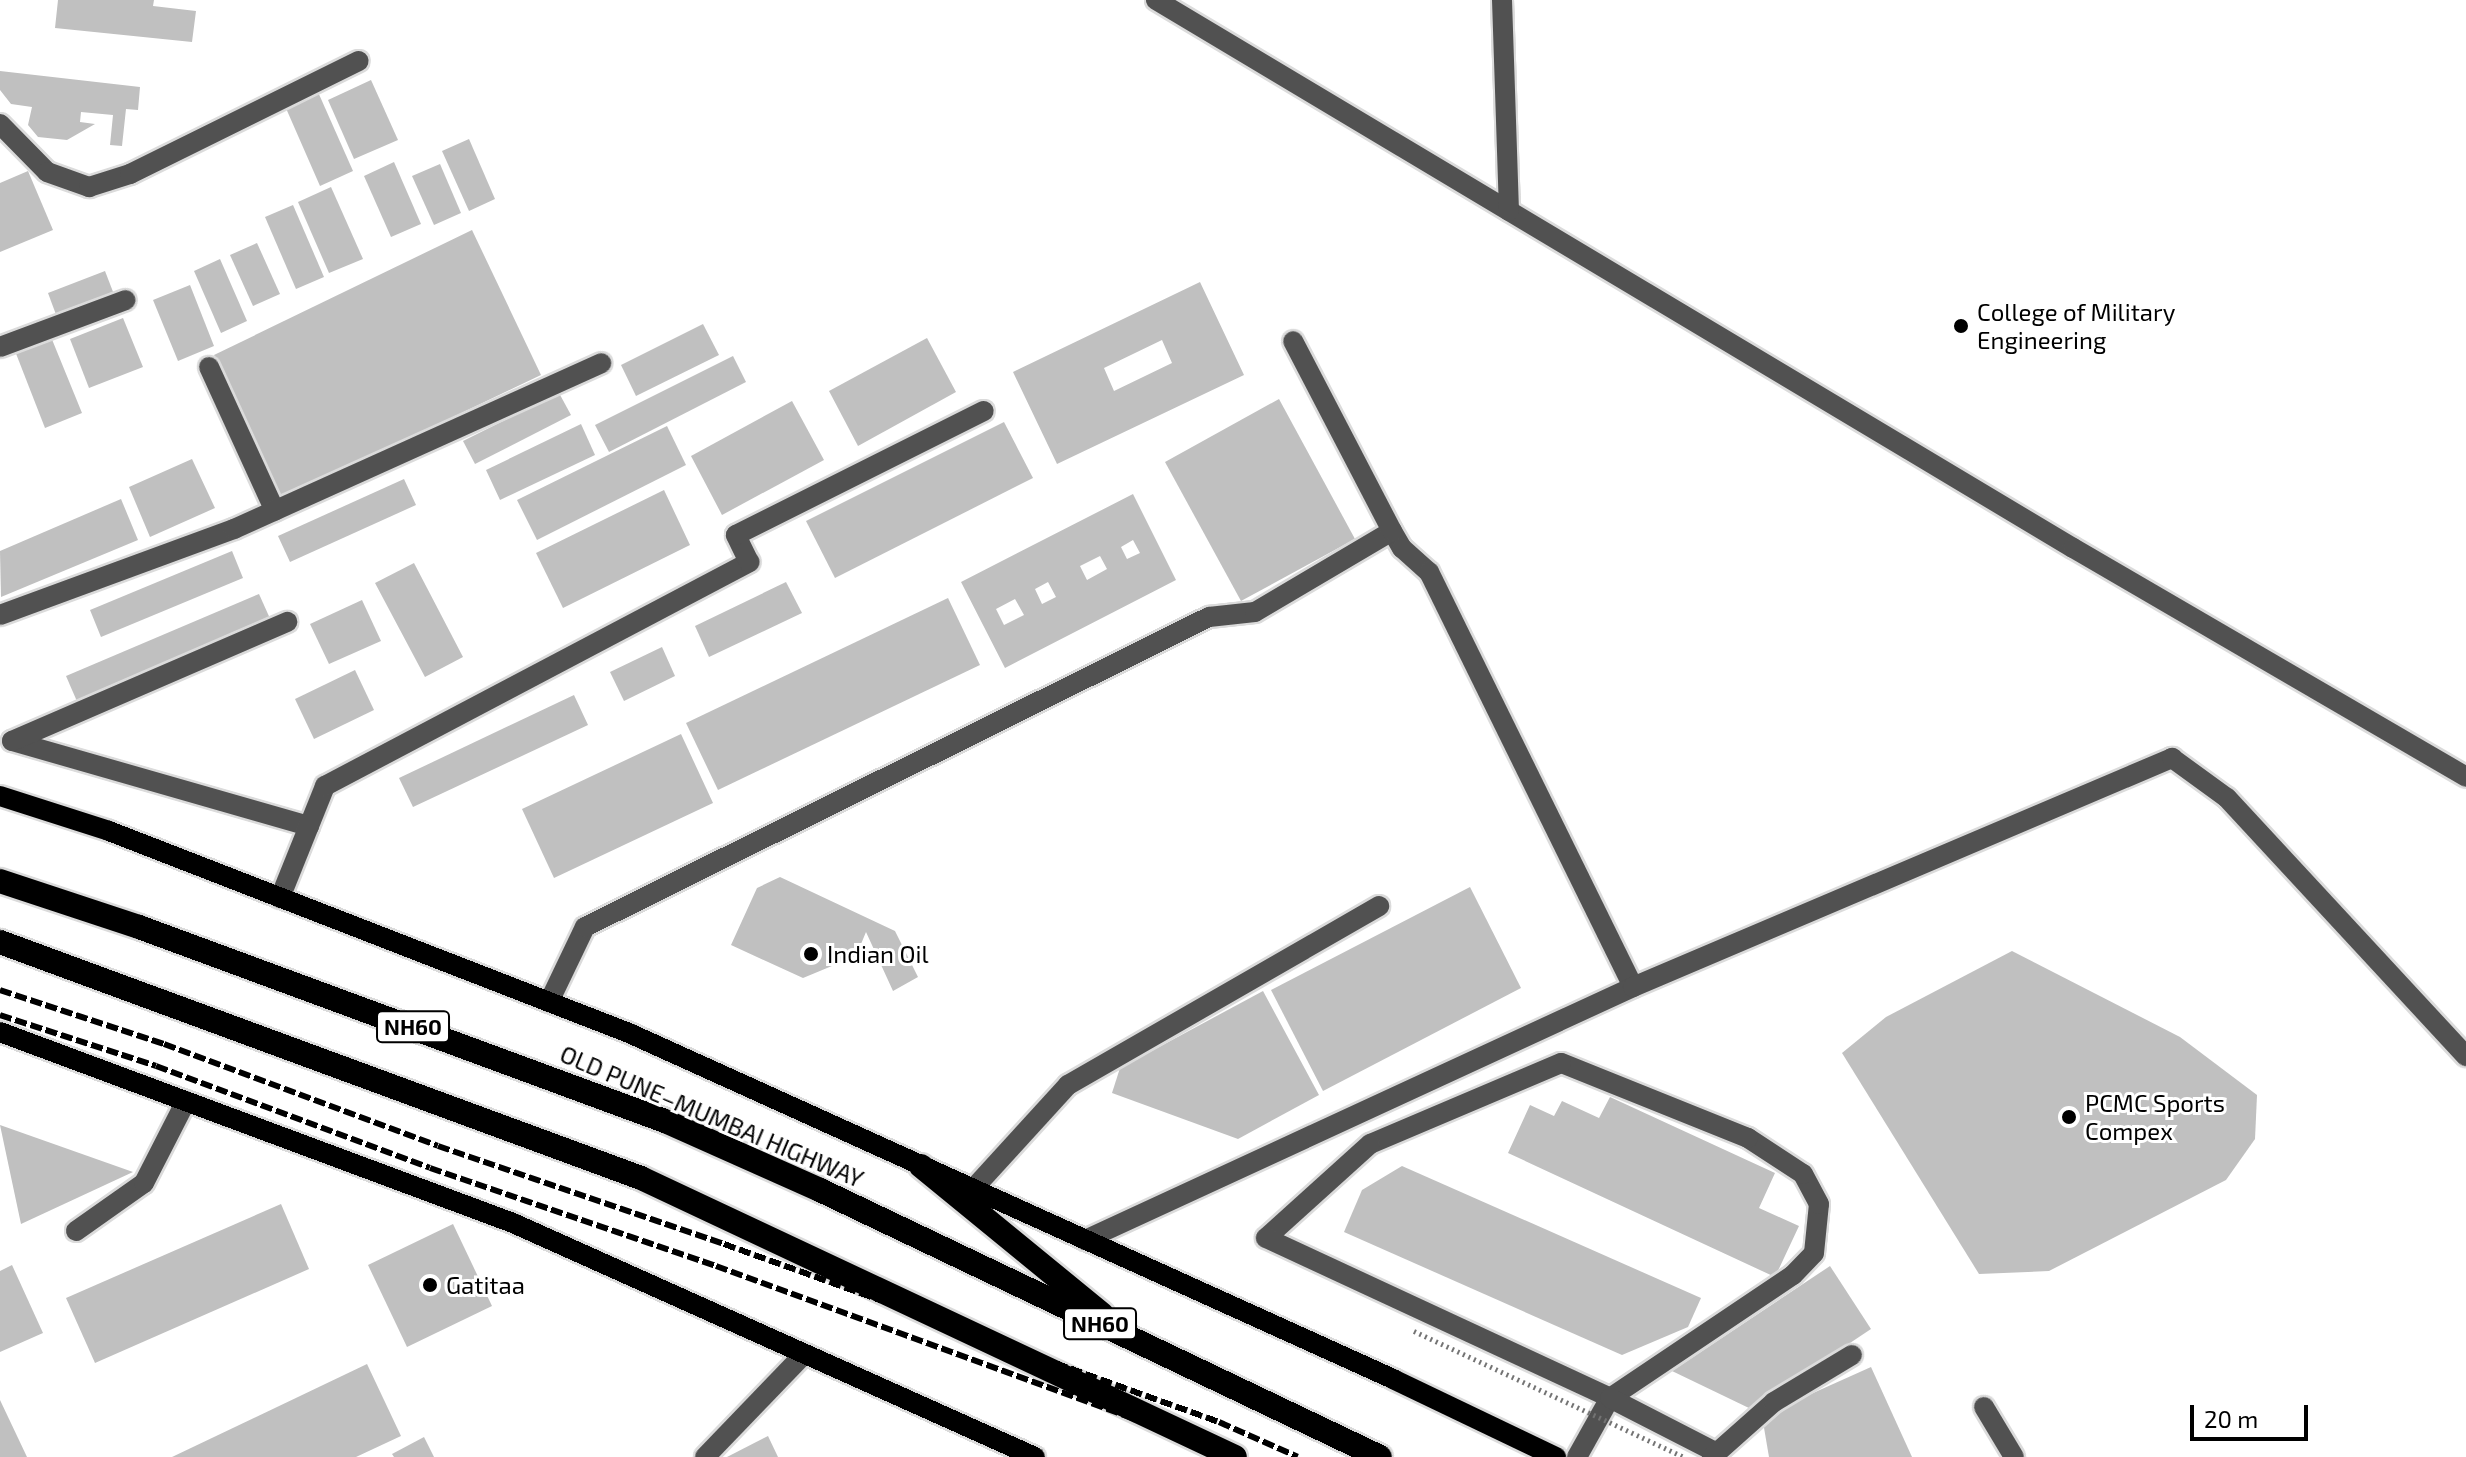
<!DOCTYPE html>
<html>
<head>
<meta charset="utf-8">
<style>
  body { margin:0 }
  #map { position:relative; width:2466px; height:1457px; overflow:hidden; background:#fff; font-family:"Exo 2",sans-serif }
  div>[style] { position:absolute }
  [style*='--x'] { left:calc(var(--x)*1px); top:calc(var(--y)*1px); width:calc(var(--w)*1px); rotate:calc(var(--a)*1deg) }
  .building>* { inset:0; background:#c0c0c0 }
  .roads { filter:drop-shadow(2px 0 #dbdbdb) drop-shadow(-2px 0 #dbdbdb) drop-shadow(0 2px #dbdbdb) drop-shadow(0 -2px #dbdbdb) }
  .minor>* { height:20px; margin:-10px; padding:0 10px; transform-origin:10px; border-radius:10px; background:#515151 }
  .major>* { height:20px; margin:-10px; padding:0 10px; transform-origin:10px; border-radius:10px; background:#000 }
  .highway>* { height:24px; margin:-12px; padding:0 12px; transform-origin:12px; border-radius:12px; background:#000 }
  .rail>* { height:6px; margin-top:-3px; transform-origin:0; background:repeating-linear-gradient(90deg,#000 0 12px,transparent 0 16px) }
  .path-bridge>* { height:5px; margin-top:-2.5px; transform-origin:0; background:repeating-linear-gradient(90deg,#737373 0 2px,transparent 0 6px) }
  .dots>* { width:22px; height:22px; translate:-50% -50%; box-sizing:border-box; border:4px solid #fff; border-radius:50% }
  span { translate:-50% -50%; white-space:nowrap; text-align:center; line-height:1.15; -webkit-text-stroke:6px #fff; paint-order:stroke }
  .shield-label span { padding:2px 6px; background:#fff; border:2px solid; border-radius:6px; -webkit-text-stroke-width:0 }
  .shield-label { font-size:22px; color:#000; font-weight:700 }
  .poi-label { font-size:24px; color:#000 }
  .left { translate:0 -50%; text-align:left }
  .street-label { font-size:24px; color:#000 }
  .scale { position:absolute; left:2190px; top:1405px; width:118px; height:36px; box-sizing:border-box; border:4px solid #000; border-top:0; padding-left:10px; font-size:24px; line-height:28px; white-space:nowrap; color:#000; -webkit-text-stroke:6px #fff; paint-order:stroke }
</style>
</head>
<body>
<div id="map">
  <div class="building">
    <i style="clip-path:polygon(58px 0,154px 0,153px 6px,196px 11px,192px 42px,55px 28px)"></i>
    <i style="clip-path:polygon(0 71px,140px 87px,138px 110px,126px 109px,122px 146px,110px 145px,113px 115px,81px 112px,80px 122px,95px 124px,67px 140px,38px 137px,28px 125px,32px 107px,11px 104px,0 90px)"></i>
    <i style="clip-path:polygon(371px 80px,398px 140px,354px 159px,328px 100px)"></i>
    <i style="clip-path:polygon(318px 92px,353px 171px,320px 186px,285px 106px)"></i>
    <i style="clip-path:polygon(469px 139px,495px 199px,469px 211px,442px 151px)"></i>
    <i style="clip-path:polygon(394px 162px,421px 224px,391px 237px,364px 176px)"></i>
    <i style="clip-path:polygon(440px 164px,461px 213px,434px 225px,412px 176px)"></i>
    <i style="clip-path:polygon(28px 171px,53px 230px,0 252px,0 183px)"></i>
    <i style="clip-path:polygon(331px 187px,363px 259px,329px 273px,298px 202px)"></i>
    <i style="clip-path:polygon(293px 205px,324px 277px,296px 289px,265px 217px)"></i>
    <i style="clip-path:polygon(472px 230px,541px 375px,282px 499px,214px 355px)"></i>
    <i style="clip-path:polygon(257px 243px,280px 294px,253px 306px,230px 255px)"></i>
    <i style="clip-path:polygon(220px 259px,247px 321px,221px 333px,194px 271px)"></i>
    <i style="clip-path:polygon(105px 271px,115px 297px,58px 320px,48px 293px)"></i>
    <i style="clip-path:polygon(evenodd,1200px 282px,1244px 375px,1057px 464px,1013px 372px,1200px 282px,1162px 340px,1172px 363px,1114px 391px,1104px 368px,1162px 340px)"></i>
    <i style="clip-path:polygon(190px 285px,214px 346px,178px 361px,153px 300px)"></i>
    <i style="clip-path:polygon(123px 318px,143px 367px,89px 388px,70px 339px)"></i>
    <i style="clip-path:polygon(703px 324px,719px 355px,636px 396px,621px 365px)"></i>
    <i style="clip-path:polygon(51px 337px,82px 413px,45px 428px,15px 351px)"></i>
    <i style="clip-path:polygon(927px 338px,956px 392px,858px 446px,829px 391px)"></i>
    <i style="clip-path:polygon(733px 356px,746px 382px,609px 452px,595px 425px)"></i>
    <i style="clip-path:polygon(559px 393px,571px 415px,475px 464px,463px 441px)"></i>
    <i style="clip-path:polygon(1279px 399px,1355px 539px,1241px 601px,1165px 462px)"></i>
    <i style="clip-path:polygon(792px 401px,824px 460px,722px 515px,691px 456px)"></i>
    <i style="clip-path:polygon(1004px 422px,1033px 478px,835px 578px,806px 521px)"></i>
    <i style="clip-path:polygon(581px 424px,595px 455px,500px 500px,486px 470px)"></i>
    <i style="clip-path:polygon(667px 426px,686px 465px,537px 540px,517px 500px)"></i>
    <i style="clip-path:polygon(192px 459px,215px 508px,150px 537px,129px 487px)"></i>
    <i style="clip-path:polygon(404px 479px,416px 505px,290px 562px,278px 536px)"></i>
    <i style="clip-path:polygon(664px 490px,690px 545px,563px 608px,536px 553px)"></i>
    <i style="clip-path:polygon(evenodd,1133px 494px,1176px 580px,1005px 668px,961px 582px,1133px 494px,1133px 540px,1140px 553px,1127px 559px,1121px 547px,1133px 540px,1133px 494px,1100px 556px,1107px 569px,1087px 580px,1080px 566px,1100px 556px,1133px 494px,1048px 582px,1056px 597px,1042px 604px,1035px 589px,1048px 582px,1133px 494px,1015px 599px,1024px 615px,1004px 625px,996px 609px,1015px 599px)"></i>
    <i style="clip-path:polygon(121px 499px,138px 540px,1px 597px,0 551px)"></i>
    <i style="clip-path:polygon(232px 551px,243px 578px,101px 637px,90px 610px)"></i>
    <i style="clip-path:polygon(414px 563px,463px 657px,425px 677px,375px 583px)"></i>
    <i style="clip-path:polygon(786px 582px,802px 613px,709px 657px,695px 626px)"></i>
    <i style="clip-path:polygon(259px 594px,272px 623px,79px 706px,66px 676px)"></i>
    <i style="clip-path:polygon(948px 598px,980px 665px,718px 790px,686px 723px)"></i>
    <i style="clip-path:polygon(362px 600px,381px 641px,329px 664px,310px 624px)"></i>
    <i style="clip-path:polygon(662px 647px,675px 676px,624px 701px,610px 672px)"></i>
    <i style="clip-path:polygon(355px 670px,374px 710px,314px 739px,295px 699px)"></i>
    <i style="clip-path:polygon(574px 695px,588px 725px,413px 807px,399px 778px)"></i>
    <i style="clip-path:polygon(681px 734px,713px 803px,554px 878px,522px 809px)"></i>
    <i style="clip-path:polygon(780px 877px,895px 931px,918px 977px,893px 991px,866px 932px,856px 956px,803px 978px,731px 945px,757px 888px)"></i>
    <i style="clip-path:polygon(1470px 887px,1521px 988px,1323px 1091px,1271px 990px)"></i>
    <i style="clip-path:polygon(2012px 951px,2180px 1037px,2257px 1095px,2255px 1139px,2226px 1180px,2049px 1271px,1979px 1274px,1842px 1053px,1886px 1017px)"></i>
    <i style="clip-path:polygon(1263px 991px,1319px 1095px,1238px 1139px,1112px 1093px,1120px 1068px)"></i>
    <i style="clip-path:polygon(1610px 1097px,1775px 1173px,1759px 1208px,1799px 1226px,1775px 1277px,1508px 1153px,1530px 1105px,1554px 1116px,1562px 1101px,1599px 1118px)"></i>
    <i style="clip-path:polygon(0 1125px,133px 1172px,21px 1224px)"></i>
    <i style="clip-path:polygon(1402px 1166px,1701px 1298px,1688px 1327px,1622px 1355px,1344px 1232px,1362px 1190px)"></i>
    <i style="clip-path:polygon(281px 1204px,309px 1269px,95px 1363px,66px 1298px)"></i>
    <i style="clip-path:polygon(453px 1224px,492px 1306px,407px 1347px,368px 1265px)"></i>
    <i style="clip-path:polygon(12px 1265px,43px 1333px,0 1352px,0 1271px)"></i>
    <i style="clip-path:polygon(1830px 1266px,1871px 1329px,1751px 1409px,1672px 1371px)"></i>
    <i style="clip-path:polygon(367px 1364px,401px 1436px,356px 1457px,172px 1457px)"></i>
    <i style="clip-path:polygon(1871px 1367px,1912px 1457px,1769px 1457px,1762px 1416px)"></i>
    <i style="clip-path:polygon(0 1400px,27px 1457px,0 1457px)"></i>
    <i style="clip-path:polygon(768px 1436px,778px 1457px,727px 1457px)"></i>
    <i style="clip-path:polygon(424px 1437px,434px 1457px,394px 1457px,392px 1454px)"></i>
  </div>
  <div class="roads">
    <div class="minor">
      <i style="--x:1156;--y:0;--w:1068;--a:30.86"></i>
      <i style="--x:2073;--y:548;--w:455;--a:30.2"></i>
      <i style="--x:1502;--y:0;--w:211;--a:88.1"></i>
      <i style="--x:0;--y:124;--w:67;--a:45.6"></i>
      <i style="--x:47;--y:172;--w:45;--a:19.7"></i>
      <i style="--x:89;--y:187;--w:43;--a:-17.6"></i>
      <i style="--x:130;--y:174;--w:255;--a:-26.3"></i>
      <i style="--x:0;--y:347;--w:134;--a:-20.5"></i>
      <i style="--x:209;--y:367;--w:158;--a:65.4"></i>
      <i style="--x:1392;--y:531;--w:20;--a:60"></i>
      <i style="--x:1402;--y:548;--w:36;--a:42"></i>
      <i style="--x:1429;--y:572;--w:462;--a:63.8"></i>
      <i style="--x:0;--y:615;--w:249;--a:-20.2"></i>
      <i style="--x:234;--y:529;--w:403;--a:-24.3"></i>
      <i style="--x:12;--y:741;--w:309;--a:16"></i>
      <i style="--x:12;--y:741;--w:300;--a:-23.4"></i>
      <i style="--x:280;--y:898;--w:121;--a:-68.1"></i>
      <i style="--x:325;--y:786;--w:480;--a:-27.8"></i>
      <i style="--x:749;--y:562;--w:30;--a:-116"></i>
      <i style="--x:736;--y:535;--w:277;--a:-26.6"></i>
      <i style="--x:549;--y:1002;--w:83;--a:-64.4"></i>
      <i style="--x:585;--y:927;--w:697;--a:-26.42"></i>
      <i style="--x:1209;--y:617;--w:46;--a:-6.2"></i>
      <i style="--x:1255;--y:612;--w:159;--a:-30.6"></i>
      <i style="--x:1392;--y:531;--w:214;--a:-117.5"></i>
      <i style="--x:973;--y:1189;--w:141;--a:-47.6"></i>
      <i style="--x:1068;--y:1085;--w:359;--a:-29.9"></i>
      <i style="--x:76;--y:1231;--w:83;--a:-35.2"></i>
      <i style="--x:144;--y:1183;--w:92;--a:-62.9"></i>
      <i style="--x:1085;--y:1240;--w:604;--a:-24.78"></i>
      <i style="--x:1633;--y:987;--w:586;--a:-23.02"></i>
      <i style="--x:2172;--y:758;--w:68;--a:36"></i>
      <i style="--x:2227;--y:798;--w:352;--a:47.2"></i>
      <i style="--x:1984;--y:1407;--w:58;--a:59"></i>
      <i style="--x:705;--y:1457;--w:143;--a:-46.1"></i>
      <i style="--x:1577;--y:1457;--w:68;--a:-60.8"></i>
      <i style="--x:1610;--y:1398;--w:220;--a:-33.9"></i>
      <i style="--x:1793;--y:1275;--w:30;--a:-46"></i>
      <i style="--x:1814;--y:1253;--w:49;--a:-84.2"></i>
      <i style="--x:1819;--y:1204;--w:34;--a:-118"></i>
      <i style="--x:1803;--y:1174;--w:66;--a:-146.8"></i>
      <i style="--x:1748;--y:1138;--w:201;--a:-158.1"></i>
      <i style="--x:1561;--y:1063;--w:207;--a:157"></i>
      <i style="--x:1370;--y:1144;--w:140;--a:137.9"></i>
      <i style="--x:1266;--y:1238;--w:379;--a:24.9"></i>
      <i style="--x:1610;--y:1398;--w:118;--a:27.2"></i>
      <i style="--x:1712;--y:1457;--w:83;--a:-41.6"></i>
      <i style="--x:1774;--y:1402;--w:91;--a:-31.1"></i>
    </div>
    <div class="major">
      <i style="--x:0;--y:796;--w:114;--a:17.8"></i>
      <i style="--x:109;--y:831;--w:558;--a:21.23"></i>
      <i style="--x:629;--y:1033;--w:839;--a:24.36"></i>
      <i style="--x:1393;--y:1379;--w:181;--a:25.6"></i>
      <i style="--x:0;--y:1032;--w:547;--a:20.42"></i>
      <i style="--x:513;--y:1223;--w:572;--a:24.15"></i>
    </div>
    <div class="highway">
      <i style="--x:0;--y:881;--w:146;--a:18.3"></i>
      <i style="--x:139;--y:927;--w:561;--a:20.25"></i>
      <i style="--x:665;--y:1121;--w:170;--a:24"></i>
      <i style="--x:820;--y:1190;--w:620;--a:25.49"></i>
      <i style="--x:0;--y:942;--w:683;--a:20.21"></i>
      <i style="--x:641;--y:1178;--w:656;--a:25.16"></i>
      <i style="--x:921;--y:1166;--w:234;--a:39.3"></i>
    </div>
  </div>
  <div class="rail">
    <i style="--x:0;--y:990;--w:173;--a:18.2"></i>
    <i style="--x:164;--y:1044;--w:292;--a:20.4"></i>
    <i style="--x:438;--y:1146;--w:302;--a:18.9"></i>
    <i style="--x:724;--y:1244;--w:526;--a:19.78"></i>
    <i style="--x:1219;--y:1422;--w:86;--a:23.9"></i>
    <i style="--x:0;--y:1015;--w:164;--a:18.1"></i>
    <i style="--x:156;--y:1066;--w:292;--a:20.4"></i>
    <i style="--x:430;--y:1168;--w:302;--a:18.9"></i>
    <i style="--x:716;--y:1266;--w:557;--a:20.06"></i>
  </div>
  <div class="path-bridge">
    <i style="--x:1414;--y:1331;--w:298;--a:25"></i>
  </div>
  <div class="dots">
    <i style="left:1961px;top:326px;background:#000"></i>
    <i style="left:811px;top:954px;background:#000"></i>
    <i style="left:2069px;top:1117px;background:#000"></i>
    <i style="left:430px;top:1285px;background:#000"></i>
  </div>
  <div class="shield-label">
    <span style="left:413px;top:1027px">NH60</span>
    <span style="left:1100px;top:1324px">NH60</span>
  </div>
  <div class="poi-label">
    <span class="left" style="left:1977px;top:326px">College of Military<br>Engineering</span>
    <span class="left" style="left:827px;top:954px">Indian Oil</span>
    <span class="left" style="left:2085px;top:1117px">PCMC Sports<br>Compex</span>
    <span class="left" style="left:446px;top:1285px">Gatitaa</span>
  </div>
  <div class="street-label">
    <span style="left:712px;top:1116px;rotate:23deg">OLD PUNE–MUMBAI HIGHWAY</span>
  </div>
  <div class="scale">20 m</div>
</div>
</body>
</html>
